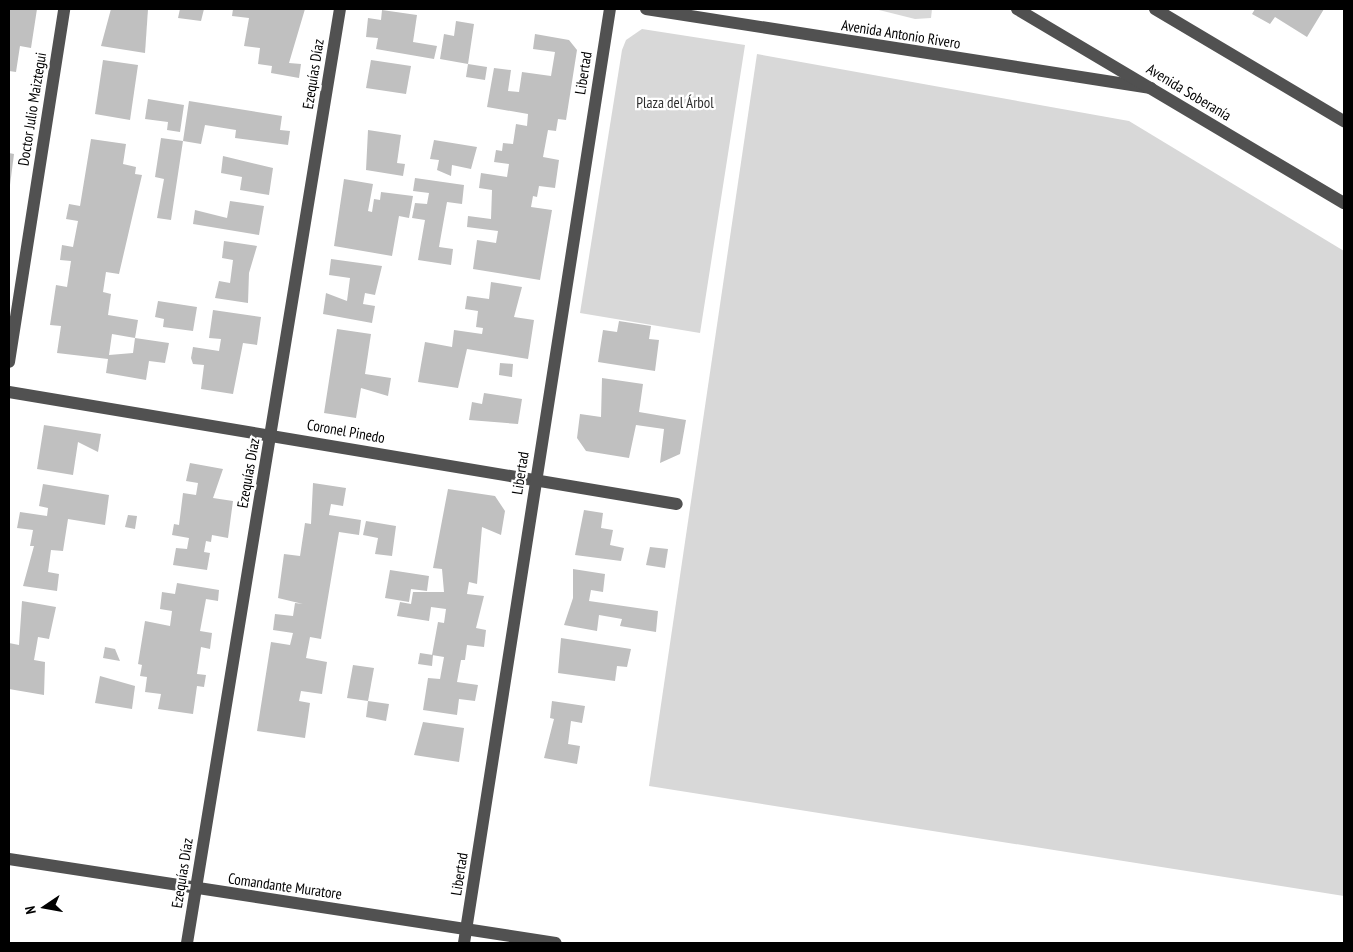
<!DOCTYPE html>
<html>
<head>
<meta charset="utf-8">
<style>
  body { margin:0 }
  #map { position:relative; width:1353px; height:952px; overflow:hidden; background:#fff; font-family:"PT Sans Narrow",sans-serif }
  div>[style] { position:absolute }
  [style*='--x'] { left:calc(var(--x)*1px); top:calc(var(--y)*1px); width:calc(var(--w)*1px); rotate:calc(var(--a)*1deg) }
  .green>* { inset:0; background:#d8d8d8 }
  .building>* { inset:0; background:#c0c0c0 }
  .minor>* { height:12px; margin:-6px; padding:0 6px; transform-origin:6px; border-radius:6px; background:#515151 }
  span { translate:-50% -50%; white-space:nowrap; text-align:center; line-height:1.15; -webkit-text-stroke:4.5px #fff; paint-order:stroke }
  .street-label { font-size:15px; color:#000 }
  .park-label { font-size:15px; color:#2f2f2f }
  .frame { position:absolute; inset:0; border:10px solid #000; pointer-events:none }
  .north { position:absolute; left:20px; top:882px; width:50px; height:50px; -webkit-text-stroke:4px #fff; paint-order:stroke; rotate:258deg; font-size:14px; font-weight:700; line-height:20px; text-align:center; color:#000 }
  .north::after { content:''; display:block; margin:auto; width:18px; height:22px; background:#000; clip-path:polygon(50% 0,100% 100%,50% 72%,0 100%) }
</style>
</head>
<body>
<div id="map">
  <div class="green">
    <i style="clip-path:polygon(875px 9px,932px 9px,931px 18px,915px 19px)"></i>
    <i style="clip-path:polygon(642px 29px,745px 45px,700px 333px,580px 313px,622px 50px,626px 40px)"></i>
    <i style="clip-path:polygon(757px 54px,1129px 121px,1344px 251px,1344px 896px,649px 786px)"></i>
  </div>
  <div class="building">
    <i style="clip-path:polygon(9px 9px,37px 9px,31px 48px,20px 46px,16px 72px,9px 71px)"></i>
    <i style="clip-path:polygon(111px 9px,148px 9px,145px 53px,101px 46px)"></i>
    <i style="clip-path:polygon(180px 9px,204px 9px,201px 21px,178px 18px)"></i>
    <i style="clip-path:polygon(233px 9px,305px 9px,289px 63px,301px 64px,299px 78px,271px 73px,272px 66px,258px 64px,260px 48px,244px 46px,249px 18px,232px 16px)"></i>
    <i style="clip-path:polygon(1255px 9px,1324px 9px,1307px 37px,1275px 17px,1270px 24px,1252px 14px)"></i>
    <i style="clip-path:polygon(382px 10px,417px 15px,413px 42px,437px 46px,434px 59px,376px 49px,378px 38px,366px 37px,368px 18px,381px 20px)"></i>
    <i style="clip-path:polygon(456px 21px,474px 24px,468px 64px,440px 59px,444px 34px,454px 36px)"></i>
    <i style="clip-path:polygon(535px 34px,569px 40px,577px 50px,566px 120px,558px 119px,556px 131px,548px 130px,543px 157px,559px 160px,555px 188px,539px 186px,537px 197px,533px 196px,531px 207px,552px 210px,540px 280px,473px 269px,477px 240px,496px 243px,498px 231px,467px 227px,468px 216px,491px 219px,492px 190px,479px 188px,481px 173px,507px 177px,509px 164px,494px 162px,496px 150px,502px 151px,503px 143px,513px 144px,516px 124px,527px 126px,528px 114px,487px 107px,494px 68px,511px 70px,508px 91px,519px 92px,522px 72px,551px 76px,555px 52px,533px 49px)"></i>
    <i style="clip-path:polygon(103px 60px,138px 65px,130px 120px,95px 114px)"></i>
    <i style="clip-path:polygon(371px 60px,411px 66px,406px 94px,366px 88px)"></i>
    <i style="clip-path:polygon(468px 64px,487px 67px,485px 80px,466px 77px)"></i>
    <i style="clip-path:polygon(148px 99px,184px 105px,180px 132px,167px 130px,168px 122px,145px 119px)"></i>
    <i style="clip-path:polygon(189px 101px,282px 116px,280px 130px,290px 131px,288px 145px,235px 138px,236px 130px,205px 125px,201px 144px,183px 141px)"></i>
    <i style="clip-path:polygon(368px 130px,401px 135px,397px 163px,405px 164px,403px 176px,366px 170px)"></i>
    <i style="clip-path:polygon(161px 138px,183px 141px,171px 220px,157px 218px,164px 179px,155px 177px)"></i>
    <i style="clip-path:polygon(91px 139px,126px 144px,123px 164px,136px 167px,135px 174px,142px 175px,119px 274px,106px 272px,103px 292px,111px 294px,108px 315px,138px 320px,135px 338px,112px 334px,109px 355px,133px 353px,135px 338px,169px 343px,165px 363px,149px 361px,146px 380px,106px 373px,108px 359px,57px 353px,61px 326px,50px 325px,56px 285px,67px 287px,71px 261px,60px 260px,62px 245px,73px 247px,78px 221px,66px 219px,69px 204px,80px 206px)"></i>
    <i style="clip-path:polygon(434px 140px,477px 147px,471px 169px,452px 165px,451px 176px,437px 170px,439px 160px,430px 159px)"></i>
    <i style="clip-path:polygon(9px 153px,14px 154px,10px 185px,9px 185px)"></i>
    <i style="clip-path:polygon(223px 156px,273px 168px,269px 195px,240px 190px,242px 177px,221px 173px)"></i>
    <i style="clip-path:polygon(415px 178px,464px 185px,462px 204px,447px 202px,439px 247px,453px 249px,451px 265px,418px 260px,425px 220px,412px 218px,415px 203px,427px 204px,429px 193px,413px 191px)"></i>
    <i style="clip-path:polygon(344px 179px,373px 184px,368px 211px,372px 212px,374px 199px,380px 200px,381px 192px,413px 196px,409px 218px,399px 216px,392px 256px,334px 246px)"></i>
    <i style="clip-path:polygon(230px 201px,264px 206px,259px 235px,193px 224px,195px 210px,227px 218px)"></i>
    <i style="clip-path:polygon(224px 241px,257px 246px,249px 273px,248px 303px,215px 298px,219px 281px,230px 283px,233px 260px,222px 258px)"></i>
    <i style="clip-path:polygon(331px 259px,382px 266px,375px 295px,365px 293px,363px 304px,375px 306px,372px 323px,323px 314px,326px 293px,347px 301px,350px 278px,329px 275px)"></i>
    <i style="clip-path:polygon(491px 282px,522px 287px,514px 317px,534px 320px,528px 359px,467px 349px,458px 388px,418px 382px,425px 342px,452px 347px,454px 330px,482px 334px,483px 328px,476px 327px,478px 311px,465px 309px,467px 296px,489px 299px)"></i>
    <i style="clip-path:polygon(158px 301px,197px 307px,193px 331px,163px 327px,164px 319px,155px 317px)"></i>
    <i style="clip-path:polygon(213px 310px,261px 317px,257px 345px,243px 343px,233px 394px,201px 389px,204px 365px,193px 364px,191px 358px,193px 347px,219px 351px,221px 339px,209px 338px)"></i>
    <i style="clip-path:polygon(619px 321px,651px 326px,649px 339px,659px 340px,655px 371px,598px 362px,603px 330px,617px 332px)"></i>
    <i style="clip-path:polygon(337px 329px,371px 334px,365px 374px,391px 378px,388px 396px,361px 388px,356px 418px,324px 413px)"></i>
    <i style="clip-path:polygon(500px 363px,513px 364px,512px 377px,499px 375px)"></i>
    <i style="clip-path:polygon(602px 378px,643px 384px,639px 412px,686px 420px,680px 454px,660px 463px,664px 429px,636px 425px,629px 458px,586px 451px,577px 438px,580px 414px,601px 417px)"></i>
    <i style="clip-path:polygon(484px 393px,522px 399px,518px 424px,469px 420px,472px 402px,482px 404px)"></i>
    <i style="clip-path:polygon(44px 425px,101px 434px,98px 452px,78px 442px,73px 475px,37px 469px)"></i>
    <i style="clip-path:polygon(190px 463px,223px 469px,213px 498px,233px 501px,228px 538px,212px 535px,211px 542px,206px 541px,204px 552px,210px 553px,207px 570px,173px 565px,176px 548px,187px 549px,189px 538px,172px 535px,174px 524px,179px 525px,183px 493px,196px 495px,198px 483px,186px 481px)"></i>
    <i style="clip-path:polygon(313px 483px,346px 488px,343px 506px,331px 504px,329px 515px,361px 520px,359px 535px,339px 532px,321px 639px,310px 637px,306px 658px,327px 662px,322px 694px,301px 691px,299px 701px,310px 703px,305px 738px,257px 731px,271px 642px,290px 645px,293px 633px,273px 630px,275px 614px,293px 616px,295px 603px,303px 604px,278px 598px,284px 554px,300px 556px,305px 523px,311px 524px)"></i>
    <i style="clip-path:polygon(43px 484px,109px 495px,105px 525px,68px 519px,63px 551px,51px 550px,48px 572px,59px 574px,57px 591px,23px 586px,34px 546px,30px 546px,33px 530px,17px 528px,20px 512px,47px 516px,48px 508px,39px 506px)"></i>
    <i style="clip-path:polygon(448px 489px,495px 496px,505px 511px,501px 535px,482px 527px,477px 584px,469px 582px,467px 594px,484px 596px,476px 628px,486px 630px,484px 647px,467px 645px,465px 660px,461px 660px,457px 682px,478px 685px,475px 701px,459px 699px,457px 715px,423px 710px,428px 678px,440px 679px,444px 657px,432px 655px,438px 622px,444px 623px,446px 609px,431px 607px,429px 621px,397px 616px,400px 602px,411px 604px,413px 592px,444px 592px,442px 569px,433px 568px)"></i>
    <i style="clip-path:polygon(584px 510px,603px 513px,601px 528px,613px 530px,610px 545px,624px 548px,621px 561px,575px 555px)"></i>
    <i style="clip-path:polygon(128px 515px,137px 516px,135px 529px,125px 527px)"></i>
    <i style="clip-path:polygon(366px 521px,396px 526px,392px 556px,375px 554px,378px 538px,363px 535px)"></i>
    <i style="clip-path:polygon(650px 547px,668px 549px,665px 568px,646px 565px)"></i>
    <i style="clip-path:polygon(573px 569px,605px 574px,603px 592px,591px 590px,589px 601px,658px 611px,656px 632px,620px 626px,622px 619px,599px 615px,597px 631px,564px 625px,573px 598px)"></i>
    <i style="clip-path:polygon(390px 570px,429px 576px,427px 591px,411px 589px,409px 602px,385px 598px)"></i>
    <i style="clip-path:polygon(177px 583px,219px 590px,218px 601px,206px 599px,200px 631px,212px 633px,210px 649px,201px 647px,197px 674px,206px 675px,204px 687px,197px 686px,193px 714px,158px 709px,161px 694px,145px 692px,147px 677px,140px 676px,142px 665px,138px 664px,145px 621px,170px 626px,172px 611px,160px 609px,162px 592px,175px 594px)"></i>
    <i style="clip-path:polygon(22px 601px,56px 607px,49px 639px,38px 637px,34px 660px,45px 662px,44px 695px,9px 689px,9px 643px,19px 645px)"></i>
    <i style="clip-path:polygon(561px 638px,631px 649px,627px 667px,617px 666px,615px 681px,558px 673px)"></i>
    <i style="clip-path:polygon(105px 647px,115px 649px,120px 661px,103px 658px)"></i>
    <i style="clip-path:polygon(420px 653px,433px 655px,432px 666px,418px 664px)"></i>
    <i style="clip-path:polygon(353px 665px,374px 668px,368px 701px,347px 698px)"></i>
    <i style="clip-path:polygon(100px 676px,135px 686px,132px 709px,95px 703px)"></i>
    <i style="clip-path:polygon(368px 701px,389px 704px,386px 721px,366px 717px)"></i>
    <i style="clip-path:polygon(552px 701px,585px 706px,582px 723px,571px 721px,568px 744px,580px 746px,577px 764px,544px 758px,554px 719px,550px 718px)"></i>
    <i style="clip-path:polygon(423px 722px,464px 728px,459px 762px,414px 755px)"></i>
  </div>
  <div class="minor">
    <i style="--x:646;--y:9;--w:511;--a:8.89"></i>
    <i style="--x:1017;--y:9;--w:380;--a:30.7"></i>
    <i style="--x:1155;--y:9;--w:220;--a:30.7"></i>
    <i style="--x:9;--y:362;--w:357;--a:-81.1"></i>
    <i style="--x:9;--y:392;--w:677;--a:9.52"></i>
    <i style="--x:9;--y:859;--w:553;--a:8.73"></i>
    <i style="--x:187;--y:943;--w:946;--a:-80.7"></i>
    <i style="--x:464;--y:943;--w:945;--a:-81.12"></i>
  </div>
  <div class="street-label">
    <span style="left:901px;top:34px;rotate:9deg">Avenida Antonio Rivero</span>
    <span style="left:583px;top:73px;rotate:-81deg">Libertad</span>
    <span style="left:313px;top:74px;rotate:-81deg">Ezequías Díaz</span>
    <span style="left:1189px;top:92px;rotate:31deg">Avenida Soberanía</span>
    <span style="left:32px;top:109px;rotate:-81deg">Doctor Julio Maiztegui</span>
    <span style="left:346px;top:431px;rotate:10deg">Coronel Pinedo</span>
    <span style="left:248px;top:473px;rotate:-80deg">Ezequías Díaz</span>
    <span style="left:520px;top:473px;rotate:-81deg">Libertad</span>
    <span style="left:182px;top:873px;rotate:-81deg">Ezequías Díaz</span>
    <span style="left:459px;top:874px;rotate:-81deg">Libertad</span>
    <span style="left:285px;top:886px;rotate:8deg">Comandante Muratore</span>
  </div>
  <div class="park-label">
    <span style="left:675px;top:103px">Plaza del Árbol</span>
  </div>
  <div class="frame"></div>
  <div class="north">N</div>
</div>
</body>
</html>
